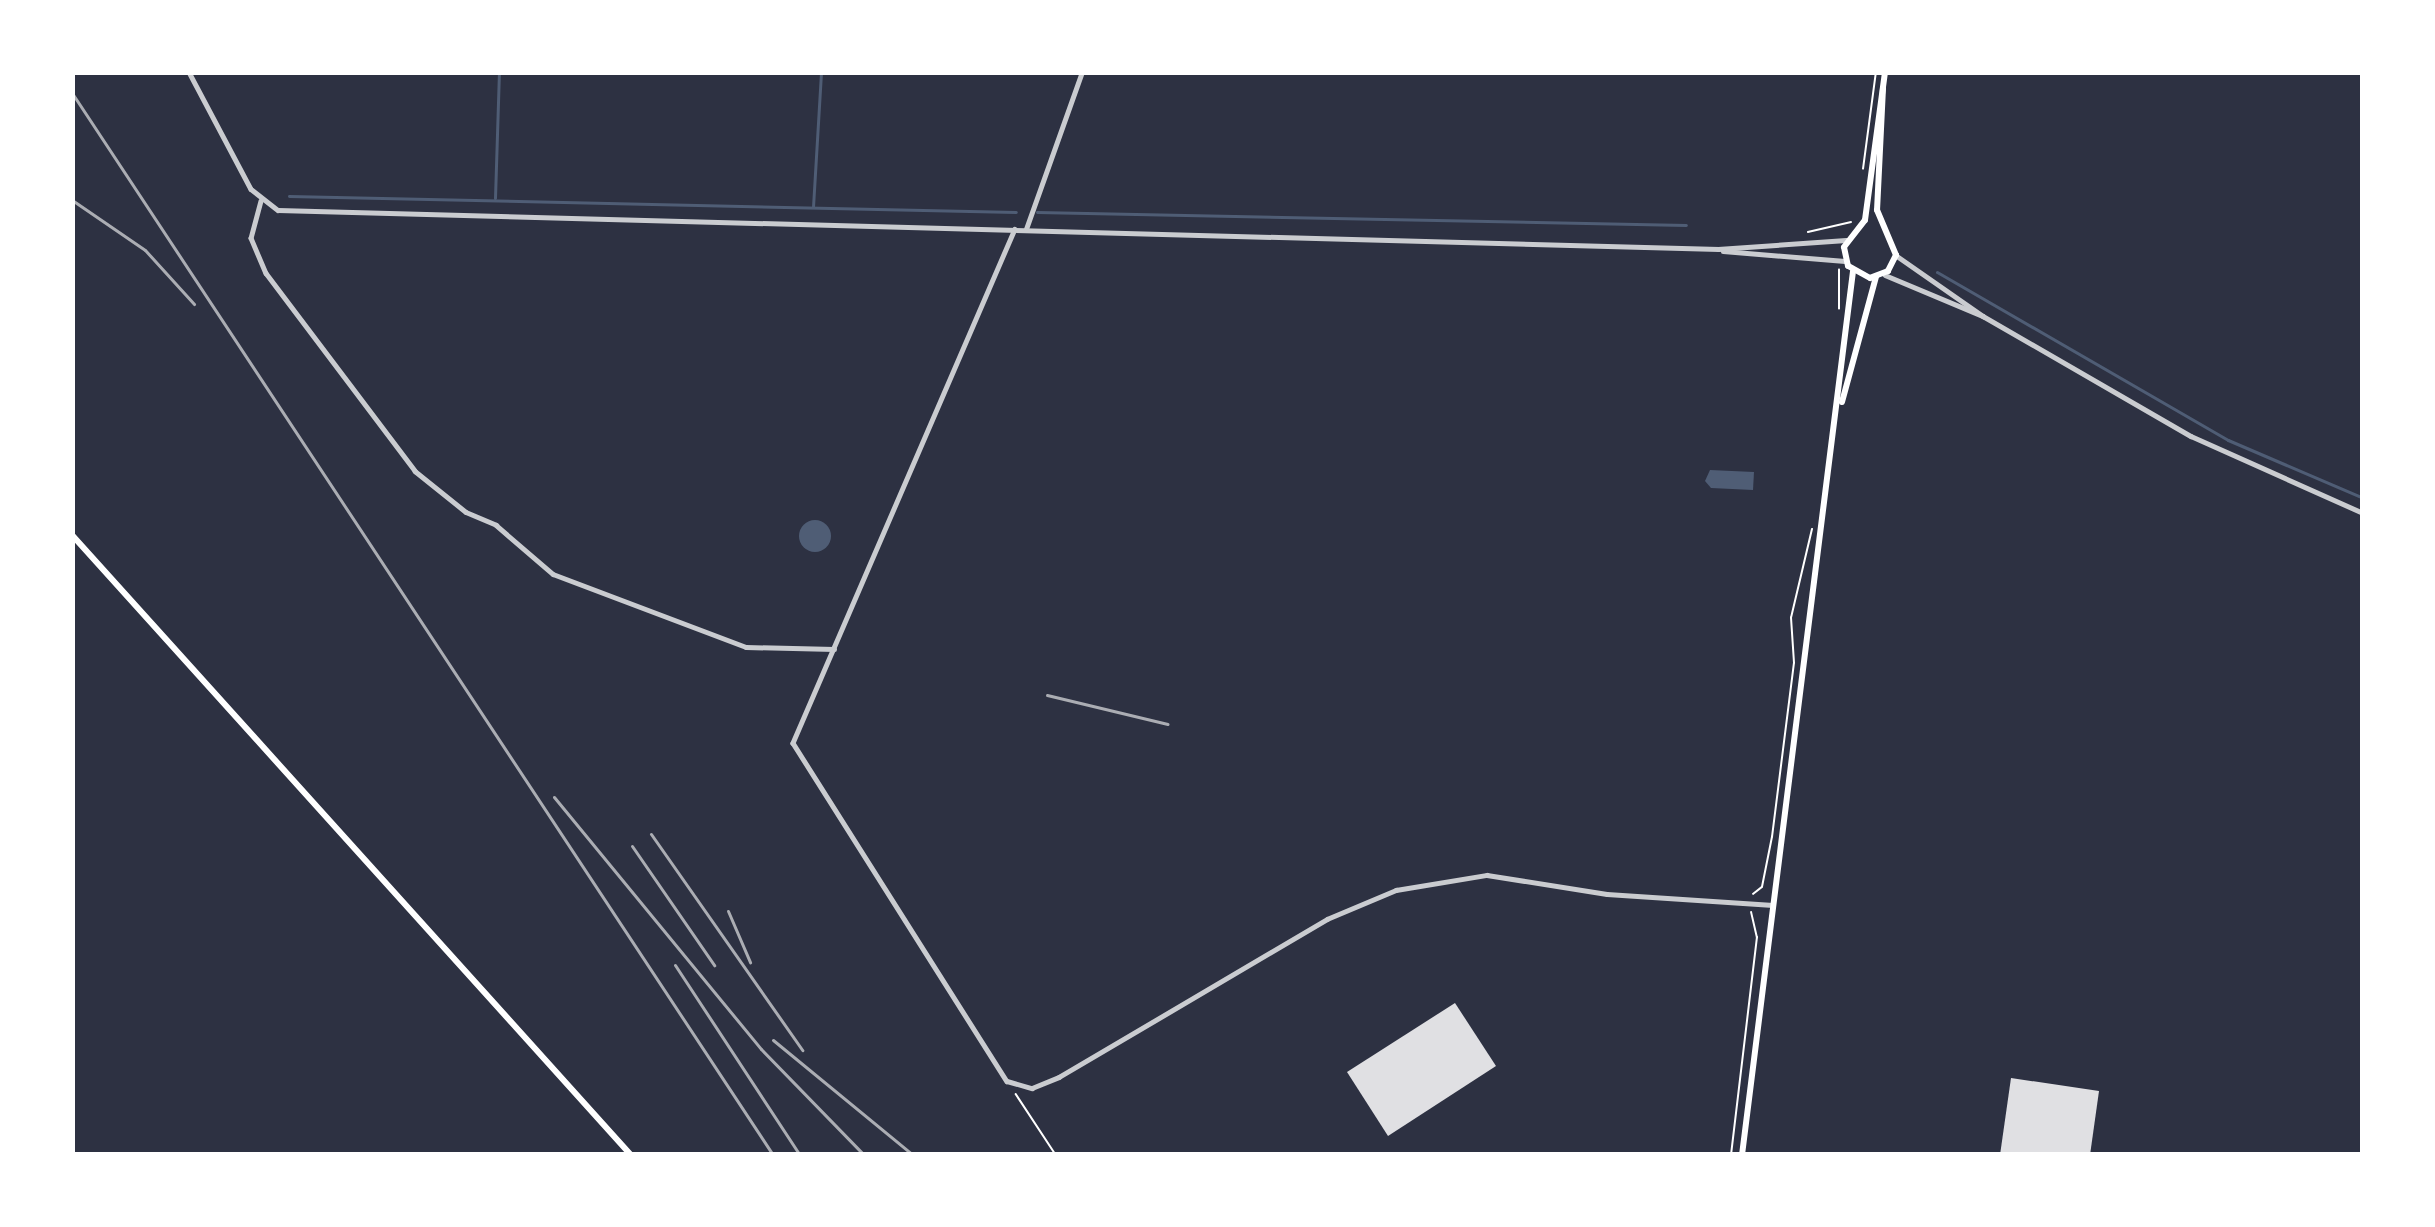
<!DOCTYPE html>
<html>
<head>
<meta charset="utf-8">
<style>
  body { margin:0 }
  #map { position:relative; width:2435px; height:1227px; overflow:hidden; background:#2d3142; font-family:"PT Sans Narrow",sans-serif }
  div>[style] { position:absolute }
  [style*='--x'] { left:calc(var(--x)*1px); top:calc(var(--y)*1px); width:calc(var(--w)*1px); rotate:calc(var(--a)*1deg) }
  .water>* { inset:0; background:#4f5d75 }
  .round { border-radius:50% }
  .stream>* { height:3px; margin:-1.5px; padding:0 1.5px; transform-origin:1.5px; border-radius:1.5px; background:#4f5d75 }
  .building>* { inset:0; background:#e0e0e3 }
  .path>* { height:1.5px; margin:-0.75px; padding:0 0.75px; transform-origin:0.75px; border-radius:0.75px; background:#fff }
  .minor>* { height:4.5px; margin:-2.25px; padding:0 2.25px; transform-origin:2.25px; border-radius:2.25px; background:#caccd0 }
  .secondary>* { height:6px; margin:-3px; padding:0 3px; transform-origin:3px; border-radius:3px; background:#fff }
  .primary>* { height:6px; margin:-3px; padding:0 3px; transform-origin:3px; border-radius:3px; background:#fff }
  .rail>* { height:3px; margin:-1.5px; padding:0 1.5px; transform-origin:1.5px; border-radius:1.5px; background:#abadb3 }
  span { translate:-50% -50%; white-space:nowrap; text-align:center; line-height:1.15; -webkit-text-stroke:9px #fff; paint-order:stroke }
  .frame { position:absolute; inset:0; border:75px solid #fff; pointer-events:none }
</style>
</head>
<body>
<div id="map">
  <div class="water">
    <i style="clip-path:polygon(1710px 470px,1754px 472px,1753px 490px,1711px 488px,1705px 481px)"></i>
    <i class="round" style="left:799px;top:520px;width:32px;height:32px"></i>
  </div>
  <div class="stream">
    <i style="--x:289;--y:196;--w:727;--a:1.26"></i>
    <i style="--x:495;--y:198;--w:126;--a:-88.2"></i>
    <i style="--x:813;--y:207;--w:135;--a:-86.6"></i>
    <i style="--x:1037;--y:212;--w:649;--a:1.15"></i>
    <i style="--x:1937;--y:272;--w:336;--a:30"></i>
    <i style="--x:2228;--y:440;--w:147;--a:23.2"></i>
  </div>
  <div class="building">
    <i style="clip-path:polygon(1455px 1003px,1496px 1066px,1388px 1136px,1347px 1072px)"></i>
    <i style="clip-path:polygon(2011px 1078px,2099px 1091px,2090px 1155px,2000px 1155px)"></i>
  </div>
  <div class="path">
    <i style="--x:1863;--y:169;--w:98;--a:-82.4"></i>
    <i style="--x:1808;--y:232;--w:44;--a:-13.1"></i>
    <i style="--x:1839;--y:309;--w:39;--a:-90"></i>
    <i style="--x:1753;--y:894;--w:11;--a:-38"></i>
    <i style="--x:1762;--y:887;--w:51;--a:-78.7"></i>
    <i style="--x:1772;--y:837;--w:175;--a:-82.8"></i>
    <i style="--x:1794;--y:663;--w:45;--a:-93.8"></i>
    <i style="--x:1791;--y:618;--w:91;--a:-76.7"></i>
    <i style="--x:1016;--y:1094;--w:73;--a:56.7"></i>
    <i style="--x:1731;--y:1155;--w:219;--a:-83.2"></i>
    <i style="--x:1757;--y:938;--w:26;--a:-103"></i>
  </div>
  <div class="minor">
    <i style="--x:189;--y:72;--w:132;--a:62.1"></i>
    <i style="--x:251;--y:189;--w:34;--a:38"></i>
    <i style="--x:278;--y:210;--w:1441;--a:1.55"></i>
    <i style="--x:1718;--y:249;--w:128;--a:-4"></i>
    <i style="--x:261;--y:201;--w:38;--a:105"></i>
    <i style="--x:251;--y:238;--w:38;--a:67"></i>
    <i style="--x:266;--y:273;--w:248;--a:53"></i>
    <i style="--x:415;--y:471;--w:65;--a:38.8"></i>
    <i style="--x:466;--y:512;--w:33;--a:23"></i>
    <i style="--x:496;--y:525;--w:75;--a:40.7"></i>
    <i style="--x:553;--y:574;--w:206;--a:20.7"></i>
    <i style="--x:746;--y:647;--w:88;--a:1.3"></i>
    <i style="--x:1015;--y:229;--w:560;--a:113.36"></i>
    <i style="--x:793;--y:743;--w:400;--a:57.7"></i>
    <i style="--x:1007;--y:1081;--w:26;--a:16"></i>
    <i style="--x:1032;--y:1088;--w:29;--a:-22"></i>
    <i style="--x:1059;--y:1077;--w:311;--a:-30.5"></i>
    <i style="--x:1327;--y:919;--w:75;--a:-22.8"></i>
    <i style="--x:1396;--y:890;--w:92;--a:-9.4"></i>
    <i style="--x:1487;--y:875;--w:121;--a:9"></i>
    <i style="--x:1607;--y:894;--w:166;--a:3.8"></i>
    <i style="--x:1026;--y:229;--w:167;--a:-70.4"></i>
    <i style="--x:1723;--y:251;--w:122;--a:4.7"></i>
    <i style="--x:1897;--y:256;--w:105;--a:34.9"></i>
    <i style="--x:1983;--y:316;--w:240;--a:30"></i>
    <i style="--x:2191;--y:436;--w:188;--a:24.1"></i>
    <i style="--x:1885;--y:275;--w:106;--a:22.7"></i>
  </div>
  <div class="secondary">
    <i style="--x:72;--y:535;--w:835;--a:47.96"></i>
  </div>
  <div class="primary">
    <i style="--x:1883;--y:88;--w:122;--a:92.8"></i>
    <i style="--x:1877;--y:210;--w:49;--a:67.1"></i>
    <i style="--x:1896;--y:255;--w:18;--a:117"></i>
    <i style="--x:1888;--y:271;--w:19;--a:159"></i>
    <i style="--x:1870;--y:278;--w:25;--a:-151"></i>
    <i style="--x:1848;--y:266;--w:19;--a:-102"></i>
    <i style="--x:1844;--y:247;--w:34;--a:-52"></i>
    <i style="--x:1865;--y:220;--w:149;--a:-82.3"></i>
    <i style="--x:1842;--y:402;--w:130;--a:-74.8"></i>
    <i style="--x:1742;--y:1155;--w:891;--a:-82.84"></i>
  </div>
  <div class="rail">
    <i style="--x:72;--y:93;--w:1272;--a:56.57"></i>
    <i style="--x:72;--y:200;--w:88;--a:34.4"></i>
    <i style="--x:145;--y:250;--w:73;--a:47.8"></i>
    <i style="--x:1047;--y:695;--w:124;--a:13.5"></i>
    <i style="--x:554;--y:797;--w:326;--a:50.6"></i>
    <i style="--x:761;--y:1049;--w:148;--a:45.8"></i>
    <i style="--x:651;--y:834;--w:264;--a:55"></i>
    <i style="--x:632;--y:846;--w:145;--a:55.4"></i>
    <i style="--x:728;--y:911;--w:56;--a:66.7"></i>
    <i style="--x:675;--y:965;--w:227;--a:56.7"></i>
    <i style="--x:773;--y:1040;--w:181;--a:39.4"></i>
  </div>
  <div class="frame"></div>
</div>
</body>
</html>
